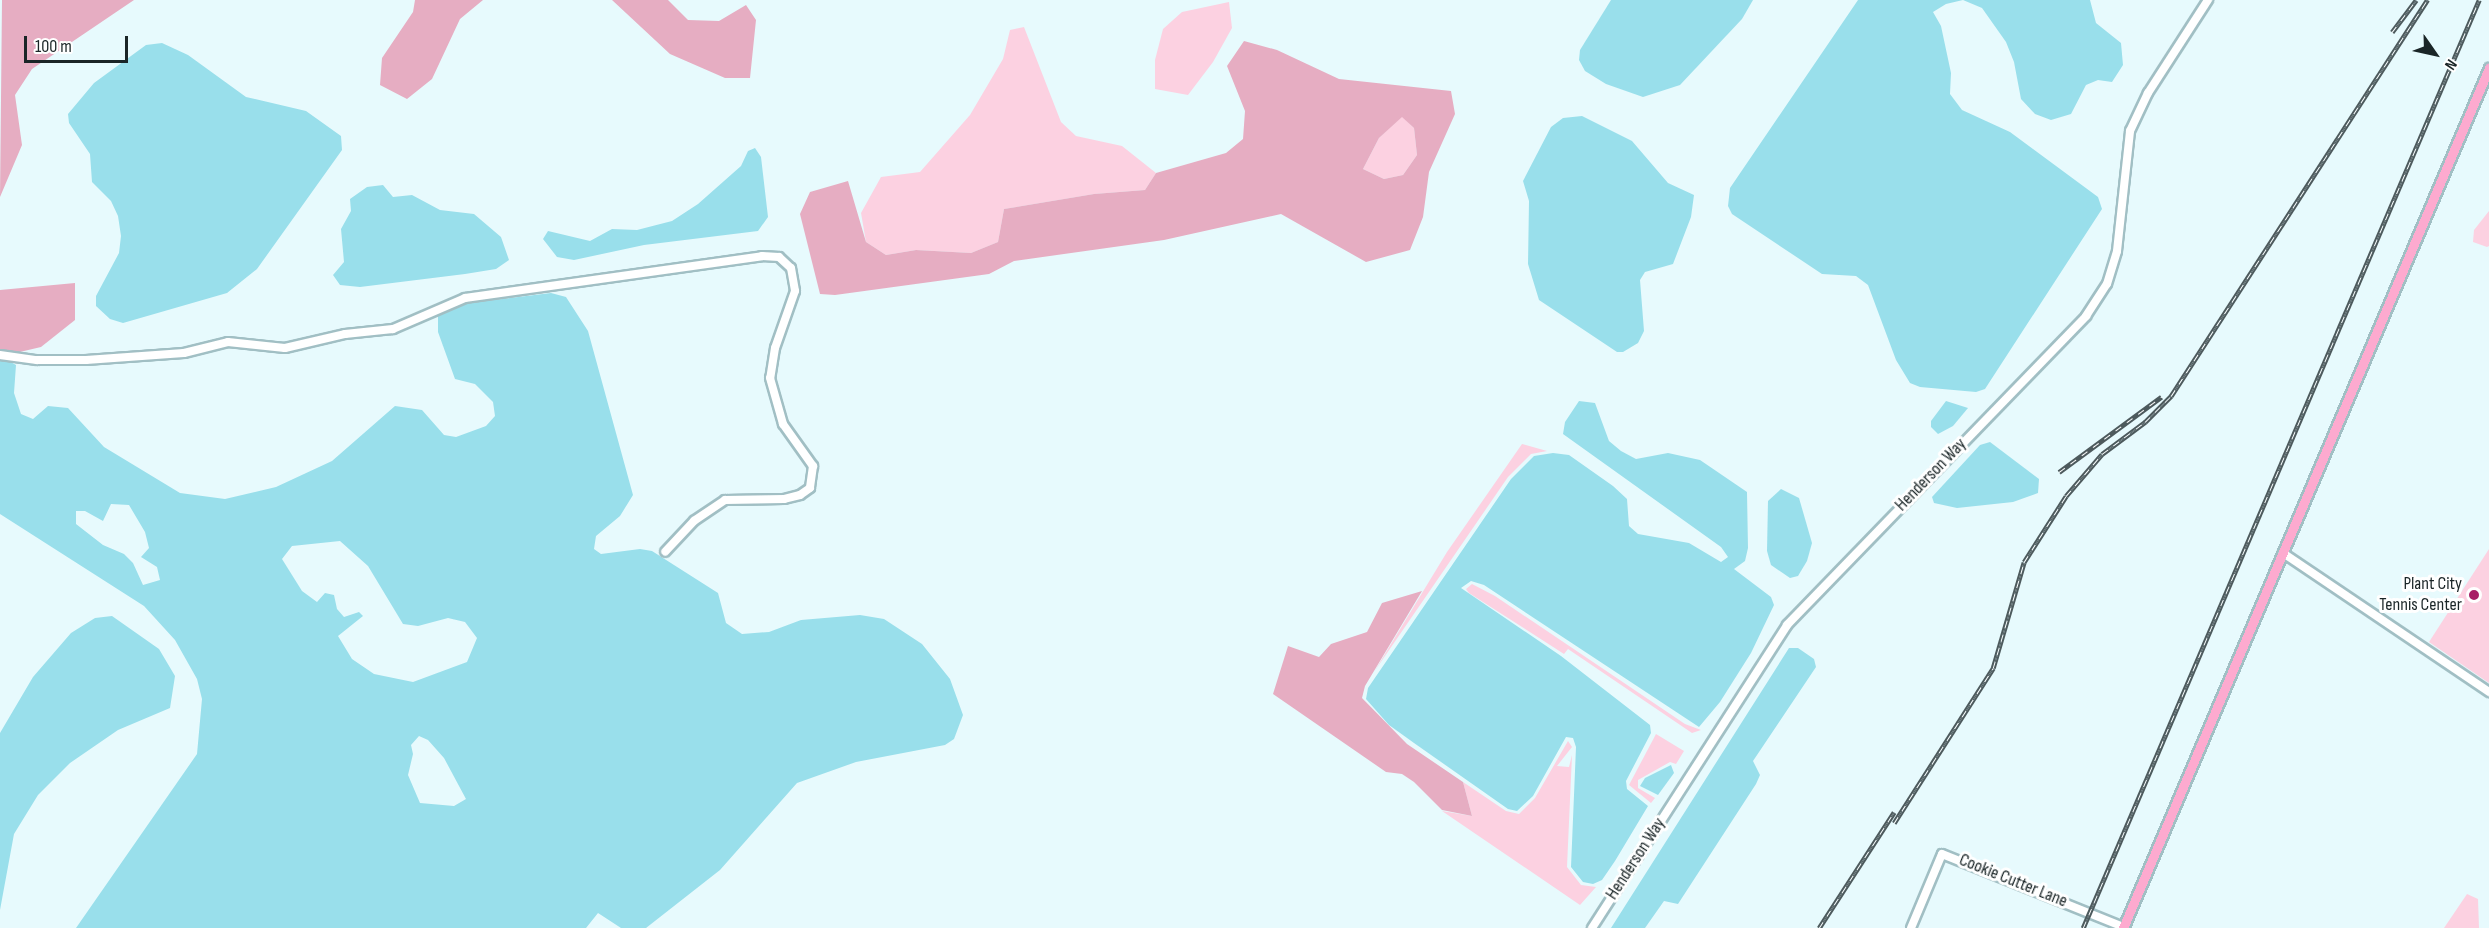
<!DOCTYPE html>
<html>
<head>
<meta charset="utf-8">
<style>
  body { margin:0 }
  #map { position:relative; width:2489px; height:928px; overflow:hidden; background:#e7fafd; font-family:"Sofia Sans Condensed",sans-serif }
  div>[style] { position:absolute }
  [style*='--x'] { left:calc(var(--x)*1px); top:calc(var(--y)*1px); width:calc(var(--w)*1px); rotate:calc(var(--a)*1deg) }
  .green>* { inset:0; background:#fcd1e1 }
  .forest>* { inset:0; background:#e6adc2 }
  .water>* { inset:0; background:#99dfeb }
  .roads { filter:drop-shadow(2px 0 #a1bfc4) drop-shadow(-2px 0 #a1bfc4) drop-shadow(0 2px #a1bfc4) drop-shadow(0 -2px #a1bfc4) }
  .minor>* { height:8px; margin:-4px; padding:0 4px; transform-origin:4px; border-radius:4px; background:#fff }
  .major>* { height:9px; margin:-4.5px; padding:0 4.5px; transform-origin:4.5px; border-radius:4.5px; background:#fdaacf }
  .rail>* { height:4.5px; margin-top:-2.25px; transform-origin:0; background:repeating-linear-gradient(90deg,#fff 0 7px,#4d5a5d 0 14px); box-sizing:border-box; border-block:2px solid #4d5a5d }
  .dots>* { width:16px; height:16px; translate:-50% -50%; box-sizing:border-box; border:3px solid #fff; border-radius:50% }
  span { translate:-50% -50%; white-space:nowrap; text-align:center; line-height:1.15; -webkit-text-stroke:6px #fff; paint-order:stroke }
  .street-label { font-size:18px; color:#1a2527 }
  .poi-label { font-size:18px; color:#1a2527 }
  .right { translate:-100% -50%; text-align:right }
  .north { position:absolute; left:2405px; top:24px; width:60px; height:60px; -webkit-text-stroke:4px #fff; paint-order:stroke; rotate:124deg; font-size:16px; font-weight:700; line-height:24px; text-align:center; color:#1a2527 }
  .north::after { content:''; display:block; margin:auto; width:21px; height:27px; background:#1a2527; clip-path:polygon(50% 0,100% 100%,50% 72%,0 100%) }
  .scale { position:absolute; left:24px; top:36px; width:104px; height:27px; box-sizing:border-box; border:3px solid #1a2527; border-top:0; padding-left:8px; font-size:18px; line-height:21px; white-space:nowrap; color:#1a2527; -webkit-text-stroke:4px #fff; paint-order:stroke }
</style>
</head>
<body>
<div id="map">
  <div class="green">
    <i style="clip-path:polygon(1229px 2px,1232px 28px,1213px 62px,1188px 95px,1155px 89px,1155px 60px,1163px 29px,1182px 12px)"></i>
    <i style="clip-path:polygon(1024px 27px,1061px 122px,1076px 136px,1122px 146px,1156px 173px,1145px 190px,1094px 194px,1004px 209px,998px 242px,971px 253px,916px 250px,886px 255px,866px 242px,861px 213px,881px 177px,920px 172px,970px 115px,1003px 59px,1010px 30px)"></i>
    <i style="clip-path:polygon(1402px 116px,1414px 128px,1417px 155px,1403px 175px,1384px 179px,1363px 169px,1379px 138px)"></i>
    <i style="clip-path:polygon(2489px 211px,2489px 246px,2487px 247px,2473px 242px,2474px 230px)"></i>
    <i style="clip-path:polygon(1522px 444px,1547px 451px,1531px 454px,1508px 477px,1374px 672px,1447px 552px)"></i>
    <i style="clip-path:polygon(2489px 549px,2489px 683px,2429px 642px)"></i>
    <i style="clip-path:polygon(1472px 584px,1495px 596px,1685px 724px,1701px 730px,1692px 733px,1568px 649px,1564px 654px,1469px 593px,1466px 589px)"></i>
    <i style="clip-path:polygon(1656px 734px,1684px 751px,1676px 764px,1670px 762px,1638px 780px,1638px 788px,1655px 798px,1651px 803px,1629px 785px)"></i>
    <i style="clip-path:polygon(1568px 741px,1572px 747px,1557px 766px,1569px 767px,1572px 755px,1567px 867px,1581px 885px,1596px 887px,1580px 905px,1442px 811px,1472px 816px,1463px 782px,1506px 811px,1519px 814px,1535px 798px)"></i>
    <i style="clip-path:polygon(2467px 894px,2478px 899px,2479px 928px,2444px 928px)"></i>
  </div>
  <div class="forest">
    <i style="clip-path:polygon(2px 0,134px 0,32px 69px,15px 95px,22px 145px,0 197px)"></i>
    <i style="clip-path:polygon(415px 0,483px 0,460px 19px,432px 79px,407px 99px,380px 85px,382px 58px,413px 12px)"></i>
    <i style="clip-path:polygon(612px 0,668px 0,688px 20px,719px 21px,746px 5px,756px 20px,750px 78px,725px 78px,670px 54px)"></i>
    <i style="clip-path:polygon(evenodd,1244px 41px,1277px 50px,1339px 79px,1451px 91px,1455px 114px,1429px 172px,1423px 217px,1410px 250px,1366px 262px,1281px 214px,1164px 240px,1014px 261px,989px 274px,835px 295px,820px 294px,800px 214px,810px 192px,848px 181px,866px 242px,886px 255px,916px 250px,971px 253px,998px 242px,1004px 209px,1094px 194px,1145px 190px,1156px 173px,1226px 153px,1243px 139px,1245px 111px,1227px 66px,1244px 41px,1402px 117px,1414px 128px,1417px 155px,1403px 175px,1384px 179px,1363px 169px,1379px 138px,1402px 117px)"></i>
    <i style="clip-path:polygon(75px 283px,75px 320px,41px 347px,7px 355px,0 353px,0 290px)"></i>
    <i style="clip-path:polygon(1422px 591px,1365px 686px,1362px 698px,1407px 744px,1463px 782px,1472px 816px,1442px 810px,1414px 782px,1402px 774px,1386px 772px,1273px 694px,1288px 646px,1319px 657px,1331px 644px,1367px 632px,1382px 603px)"></i>
  </div>
  <div class="water">
    <i style="clip-path:polygon(1611px 0,1753px 0,1742px 19px,1680px 85px,1643px 97px,1606px 84px,1585px 71px,1579px 60px,1580px 50px)"></i>
    <i style="clip-path:polygon(1858px 0,1963px 0,1946px 4px,1933px 12px,1941px 26px,1951px 73px,1950px 94px,1962px 110px,2010px 132px,2098px 197px,2102px 209px,1985px 389px,1976px 392px,1920px 387px,1910px 383px,1896px 360px,1868px 285px,1856px 276px,1822px 274px,1732px 214px,1728px 206px,1730px 188px)"></i>
    <i style="clip-path:polygon(1963px 0,2090px 0,2096px 23px,2121px 43px,2123px 65px,2112px 82px,2098px 80px,2086px 85px,2071px 114px,2051px 120px,2035px 114px,2021px 99px,2014px 62px,2006px 42px,1982px 8px)"></i>
    <i style="clip-path:polygon(162px 43px,188px 55px,246px 97px,306px 111px,341px 136px,342px 150px,257px 269px,227px 293px,123px 323px,110px 319px,96px 306px,96px 296px,119px 253px,121px 236px,118px 216px,111px 201px,92px 182px,90px 154px,69px 123px,68px 114px,94px 83px,146px 45px)"></i>
    <i style="clip-path:polygon(1582px 116px,1632px 141px,1668px 183px,1694px 195px,1691px 217px,1673px 264px,1645px 272px,1640px 280px,1644px 331px,1638px 343px,1623px 352px,1617px 352px,1539px 300px,1528px 264px,1529px 201px,1523px 181px,1551px 127px,1563px 118px)"></i>
    <i style="clip-path:polygon(755px 148px,761px 157px,768px 217px,758px 231px,644px 245px,574px 260px,557px 257px,543px 239px,548px 231px,590px 241px,612px 229px,637px 230px,672px 221px,698px 204px,741px 166px,748px 151px)"></i>
    <i style="clip-path:polygon(383px 185px,393px 197px,412px 195px,440px 210px,474px 214px,501px 237px,509px 260px,496px 269px,465px 274px,360px 287px,340px 285px,333px 275px,344px 262px,341px 229px,351px 211px,350px 199px,367px 187px)"></i>
    <i style="clip-path:polygon(evenodd,551px 293px,566px 297px,588px 331px,633px 495px,620px 516px,596px 536px,594px 549px,601px 554px,640px 549px,652px 551px,718px 593px,726px 623px,742px 634px,769px 632px,801px 620px,860px 615px,884px 619px,922px 644px,950px 679px,963px 715px,954px 739px,945px 745px,856px 762px,797px 783px,720px 870px,646px 928px,621px 928px,598px 913px,586px 928px,76px 928px,197px 754px,202px 699px,197px 679px,175px 640px,144px 606px,0 514px,0 356px,16px 365px,14px 393px,21px 414px,33px 419px,48px 406px,68px 408px,104px 447px,180px 493px,225px 499px,276px 487px,332px 461px,395px 406px,422px 410px,444px 435px,456px 437px,486px 426px,495px 416px,493px 402px,475px 384px,455px 379px,438px 332px,438px 315px,454px 305px,551px 293px,111px 504px,129px 505px,145px 532px,149px 548px,141px 557px,157px 567px,160px 580px,143px 585px,133px 563px,124px 554px,103px 545px,76px 524px,76px 511px,85px 511px,103px 521px,111px 504px,551px 293px,340px 541px,368px 566px,403px 624px,418px 626px,448px 618px,465px 622px,477px 638px,467px 662px,413px 682px,374px 674px,352px 659px,338px 636px,363px 616px,359px 612px,344px 617px,337px 609px,334px 595px,325px 593px,317px 602px,302px 591px,282px 559px,292px 546px,340px 541px,551px 293px,419px 736px,428px 740px,444px 758px,466px 799px,454px 806px,420px 803px,408px 775px,413px 754px,411px 745px,419px 736px)"></i>
    <i style="clip-path:polygon(1579px 401px,1595px 403px,1609px 441px,1621px 451px,1636px 459px,1668px 453px,1700px 460px,1747px 492px,1748px 548px,1745px 561px,1734px 569px,1771px 597px,1774px 605px,1751px 653px,1720px 702px,1699px 727px,1484px 585px,1471px 581px,1461px 588px,1561px 656px,1650px 725px,1651px 733px,1626px 781px,1627px 789px,1648px 806px,1615px 861px,1602px 880px,1593px 884px,1583px 882px,1571px 867px,1576px 747px,1573px 738px,1566px 737px,1533px 796px,1517px 811px,1508px 809px,1414px 743px,1389px 725px,1366px 699px,1368px 688px,1511px 479px,1534px 456px,1553px 453px,1569px 455px,1613px 486px,1627px 499px,1629px 526px,1638px 534px,1689px 543px,1721px 562px,1728px 557px,1721px 547px,1563px 434px,1565px 422px)"></i>
    <i style="clip-path:polygon(1946px 401px,1968px 408px,1953px 426px,1938px 434px,1931px 427px,1931px 421px)"></i>
    <i style="clip-path:polygon(1990px 442px,2039px 479px,2038px 493px,2013px 502px,1957px 508px,1934px 503px,1932px 497px,1980px 445px)"></i>
    <i style="clip-path:polygon(1781px 489px,1799px 498px,1812px 543px,1807px 561px,1798px 576px,1790px 578px,1771px 565px,1767px 551px,1768px 501px)"></i>
    <i style="clip-path:polygon(112px 616px,159px 649px,175px 676px,170px 708px,118px 730px,70px 763px,38px 795px,14px 834px,0 910px,0 733px,33px 677px,71px 633px,95px 618px)"></i>
    <i style="clip-path:polygon(1789px 648px,1798px 648px,1814px 659px,1816px 667px,1753px 761px,1760px 775px,1756px 784px,1678px 904px,1664px 901px,1645px 928px,1611px 928px)"></i>
    <i style="clip-path:polygon(1671px 765px,1674px 773px,1658px 795px,1640px 786px,1645px 778px)"></i>
  </div>
  <div class="roads">
    <div class="minor">
      <i style="--x:0;--y:355;--w:37;--a:8"></i>
      <i style="--x:37;--y:360;--w:49;--a:0"></i>
      <i style="--x:86;--y:360;--w:98;--a:-4.1"></i>
      <i style="--x:184;--y:353;--w:45;--a:-14"></i>
      <i style="--x:228;--y:342;--w:57;--a:6"></i>
      <i style="--x:285;--y:348;--w:62;--a:-13.1"></i>
      <i style="--x:345;--y:334;--w:48;--a:-5.9"></i>
      <i style="--x:393;--y:329;--w:78;--a:-23.3"></i>
      <i style="--x:465;--y:298;--w:300;--a:-8"></i>
      <i style="--x:762;--y:256;--w:17;--a:3"></i>
      <i style="--x:779;--y:257;--w:16;--a:43"></i>
      <i style="--x:791;--y:268;--w:23;--a:80"></i>
      <i style="--x:795;--y:291;--w:60;--a:109.3"></i>
      <i style="--x:775;--y:348;--w:30;--a:99"></i>
      <i style="--x:770;--y:378;--w:48;--a:74.2"></i>
      <i style="--x:783;--y:424;--w:52;--a:54.5"></i>
      <i style="--x:813;--y:466;--w:22;--a:98"></i>
      <i style="--x:810;--y:488;--w:12;--a:145"></i>
      <i style="--x:800;--y:495;--w:16;--a:166"></i>
      <i style="--x:784;--y:499;--w:59;--a:179"></i>
      <i style="--x:725;--y:500;--w:37;--a:146"></i>
      <i style="--x:694;--y:521;--w:42;--a:133.1"></i>
      <i style="--x:2283;--y:553;--w:249;--a:34"></i>
      <i style="--x:1592;--y:928;--w:360;--a:-57.2"></i>
      <i style="--x:1787;--y:625;--w:430;--a:-45.9"></i>
      <i style="--x:2086;--y:316;--w:38;--a:-57"></i>
      <i style="--x:2107;--y:284;--w:34;--a:-73"></i>
      <i style="--x:2117;--y:251;--w:121;--a:-83.8"></i>
      <i style="--x:2130;--y:131;--w:42;--a:-64.7"></i>
      <i style="--x:2148;--y:93;--w:111;--a:-57.2"></i>
      <i style="--x:1911;--y:928;--w:80;--a:-67.3"></i>
      <i style="--x:1942;--y:854;--w:196;--a:21.9"></i>
    </div>
    <div class="major">
      <i style="--x:2123;--y:928;--w:935;--a:-66.95"></i>
    </div>
  </div>
  <div class="rail">
    <i style="--x:2392;--y:32;--w:40;--a:-53"></i>
    <i style="--x:2059;--y:472;--w:127;--a:-36.3"></i>
    <i style="--x:1894;--y:823;--w:184;--a:-57.4"></i>
    <i style="--x:1993;--y:668;--w:110;--a:-73.7"></i>
    <i style="--x:2024;--y:562;--w:78;--a:-57.5"></i>
    <i style="--x:2066;--y:496;--w:55;--a:-49.4"></i>
    <i style="--x:2102;--y:454;--w:54;--a:-36.7"></i>
    <i style="--x:2145;--y:422;--w:37;--a:-45"></i>
    <i style="--x:2171;--y:396;--w:472;--a:-57.1"></i>
    <i style="--x:1819;--y:928;--w:138;--a:-57.1"></i>
    <i style="--x:2083;--y:928;--w:1009;--a:-66.89"></i>
  </div>
  <div class="dots">
    <i style="left:2474px;top:595px;background:#a71e66"></i>
  </div>
  <div class="street-label">
    <span style="left:1931px;top:475px;rotate:-46deg">Henderson Way</span>
    <span style="left:1636px;top:859px;rotate:-57deg">Henderson Way</span>
    <span style="left:2013px;top:881px;rotate:22deg">Cookie Cutter Lane</span>
  </div>
  <div class="poi-label">
    <span class="right" style="left:2462px;top:595px">Plant City<br>Tennis Center</span>
  </div>
  <div class="north">N</div>
  <div class="scale">100 m</div>
</div>
</body>
</html>
